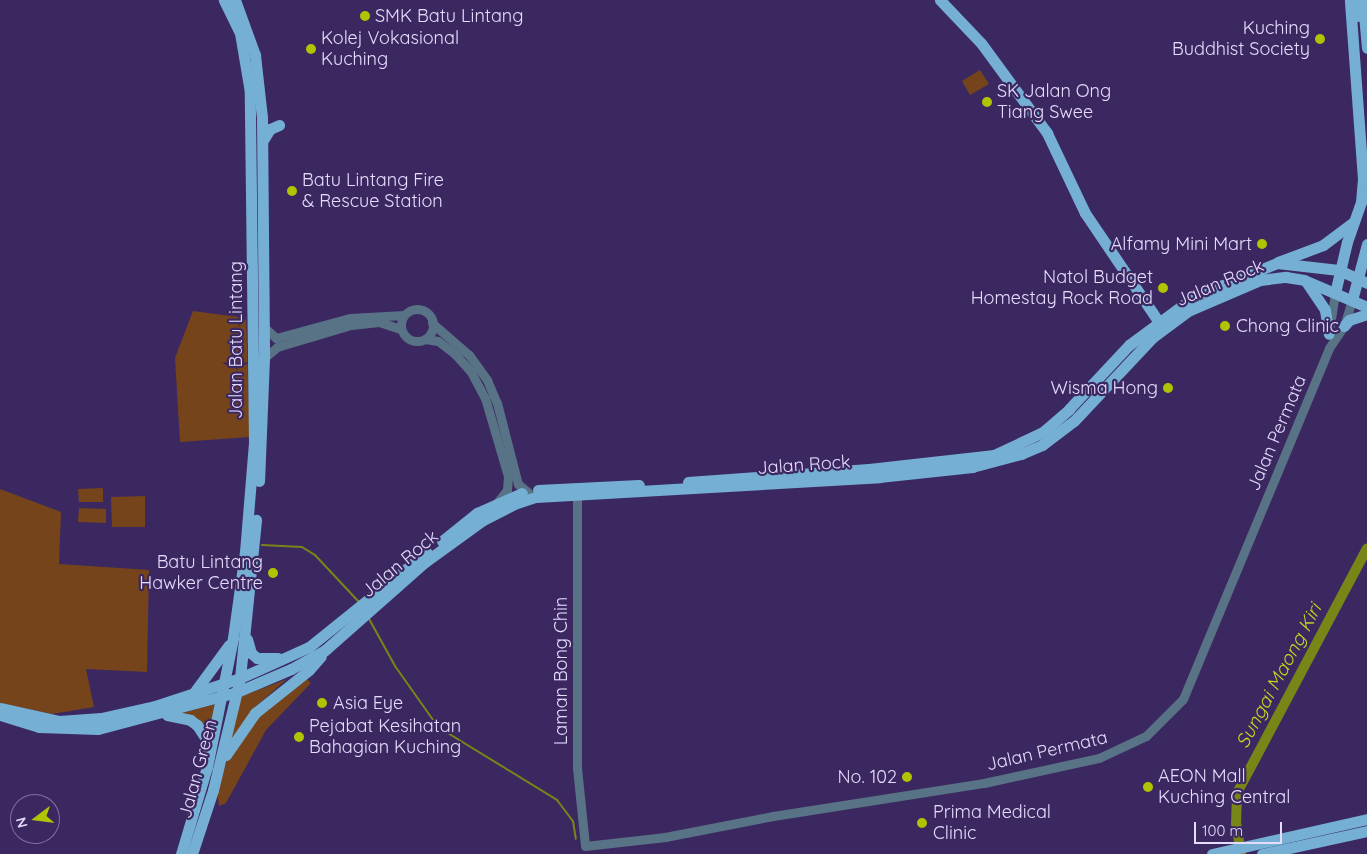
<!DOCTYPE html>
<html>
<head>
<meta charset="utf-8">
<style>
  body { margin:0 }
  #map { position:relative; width:1367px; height:854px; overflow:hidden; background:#3c2860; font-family:Quicksand,sans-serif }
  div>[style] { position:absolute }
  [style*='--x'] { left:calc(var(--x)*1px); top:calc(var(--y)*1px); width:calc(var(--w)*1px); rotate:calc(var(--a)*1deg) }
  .green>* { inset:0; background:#75441b }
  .stream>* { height:2px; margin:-1px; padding:0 1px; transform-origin:1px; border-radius:1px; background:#788618 }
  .river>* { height:10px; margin:-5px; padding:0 5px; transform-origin:5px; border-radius:5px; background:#788618 }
  .minor>* { height:9px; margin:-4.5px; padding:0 4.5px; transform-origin:4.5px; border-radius:4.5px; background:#577385 }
  .minor>.ring { margin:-4.5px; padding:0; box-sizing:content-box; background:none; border:9px solid #577385; border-radius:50% }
  .major>* { height:11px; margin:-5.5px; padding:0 5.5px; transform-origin:5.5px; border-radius:5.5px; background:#75afd4 }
  .dots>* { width:14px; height:14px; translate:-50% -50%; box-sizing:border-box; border:2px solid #3c2860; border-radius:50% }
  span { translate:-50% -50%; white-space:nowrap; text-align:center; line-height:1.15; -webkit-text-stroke:4.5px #3c2860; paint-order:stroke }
  .poi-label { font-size:18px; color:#e4dbfd }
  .left { translate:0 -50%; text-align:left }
  .right { translate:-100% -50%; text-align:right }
  .street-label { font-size:18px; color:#e4dbfd }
  .water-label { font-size:19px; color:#c3db1c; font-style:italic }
  .north { position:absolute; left:10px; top:794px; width:50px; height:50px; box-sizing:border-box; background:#3c2860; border:1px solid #7f709f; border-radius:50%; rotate:255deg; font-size:14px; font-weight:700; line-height:20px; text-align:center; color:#e4dbfd }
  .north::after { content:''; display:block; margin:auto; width:18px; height:22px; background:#afc504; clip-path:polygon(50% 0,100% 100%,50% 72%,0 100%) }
  .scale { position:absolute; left:1194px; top:822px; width:88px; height:22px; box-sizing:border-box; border:2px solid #e4dbfd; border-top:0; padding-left:6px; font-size:15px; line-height:18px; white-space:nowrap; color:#e4dbfd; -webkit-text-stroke:4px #3c2860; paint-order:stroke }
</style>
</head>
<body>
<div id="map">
  <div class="green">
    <i style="clip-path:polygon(980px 70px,989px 84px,970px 95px,962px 81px)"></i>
    <i style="clip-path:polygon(193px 311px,246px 318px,250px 437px,180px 442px,175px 358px)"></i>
    <i style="clip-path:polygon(103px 488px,103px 502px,79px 502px,78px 489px)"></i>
    <i style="clip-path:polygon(0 489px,61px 512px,59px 564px,149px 570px,147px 672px,86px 669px,94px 707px,52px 714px,0 703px)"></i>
    <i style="clip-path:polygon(145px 496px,145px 527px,112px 527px,111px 497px)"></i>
    <i style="clip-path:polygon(79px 508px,106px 509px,106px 523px,78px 522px)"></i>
    <i style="clip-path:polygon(305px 677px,311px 683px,266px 730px,226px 803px,219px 806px,217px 792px,228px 758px,259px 715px)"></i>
    <i style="clip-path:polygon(287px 679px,255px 707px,230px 742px,240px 697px)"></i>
    <i style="clip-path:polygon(216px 704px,209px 737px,182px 713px)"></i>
  </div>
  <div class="stream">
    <i style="--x:262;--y:545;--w:40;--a:2.9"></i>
    <i style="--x:302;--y:547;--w:15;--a:32"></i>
    <i style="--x:315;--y:555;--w:64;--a:46.9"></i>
    <i style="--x:368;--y:617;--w:56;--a:61.1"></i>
    <i style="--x:395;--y:666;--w:75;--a:54.8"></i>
    <i style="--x:438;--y:727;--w:140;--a:31.5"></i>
    <i style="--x:557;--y:800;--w:26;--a:53"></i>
    <i style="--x:573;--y:821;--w:18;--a:81"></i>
  </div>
  <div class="river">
    <i style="--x:1241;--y:854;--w:30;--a:-99"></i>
    <i style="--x:1236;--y:824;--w:31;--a:-88"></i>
    <i style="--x:1237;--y:793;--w:277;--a:-62"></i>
  </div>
  <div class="minor">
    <i class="ring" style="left:401px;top:309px;width:23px;height:23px"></i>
    <i style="--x:432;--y:323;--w:49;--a:40.9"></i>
    <i style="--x:469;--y:355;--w:31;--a:54"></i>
    <i style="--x:487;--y:380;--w:25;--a:67"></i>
    <i style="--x:497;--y:403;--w:84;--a:75.5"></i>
    <i style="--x:518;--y:484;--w:13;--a:39"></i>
    <i style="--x:1330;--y:325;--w:32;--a:-81"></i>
    <i style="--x:263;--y:326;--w:18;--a:43"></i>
    <i style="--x:276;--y:338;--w:77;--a:-15.1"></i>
    <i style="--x:350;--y:318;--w:54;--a:-3.2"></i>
    <i style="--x:425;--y:339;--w:13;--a:9"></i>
    <i style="--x:438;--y:341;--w:20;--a:37"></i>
    <i style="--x:454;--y:353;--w:25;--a:48"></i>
    <i style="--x:471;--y:372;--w:30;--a:62"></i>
    <i style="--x:485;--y:398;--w:81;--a:73.6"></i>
    <i style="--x:508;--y:476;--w:14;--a:94"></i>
    <i style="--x:507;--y:490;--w:16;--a:128"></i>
    <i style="--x:264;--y:358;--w:17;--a:-40"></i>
    <i style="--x:277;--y:347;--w:77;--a:-16.6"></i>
    <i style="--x:351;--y:325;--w:28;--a:-6"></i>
    <i style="--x:379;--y:322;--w:23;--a:18"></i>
    <i style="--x:577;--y:495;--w:273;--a:90"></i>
    <i style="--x:577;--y:768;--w:78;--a:84.1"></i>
    <i style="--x:585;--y:846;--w:81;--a:-6.4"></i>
    <i style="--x:665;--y:837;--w:110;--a:-11"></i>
    <i style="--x:773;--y:816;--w:214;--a:-8.9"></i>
    <i style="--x:984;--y:783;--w:118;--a:-12.3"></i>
    <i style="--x:1099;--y:758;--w:52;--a:-25.1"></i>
    <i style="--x:1146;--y:736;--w:52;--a:-45"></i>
    <i style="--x:1183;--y:699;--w:380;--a:-67.4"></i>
    <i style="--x:1329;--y:348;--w:27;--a:-56"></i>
    <i style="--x:1344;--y:326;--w:27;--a:-73"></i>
  </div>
  <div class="major">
    <i style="--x:235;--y:0;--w:59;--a:70"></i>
    <i style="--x:255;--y:55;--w:62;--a:83.6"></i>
    <i style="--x:262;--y:117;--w:241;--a:89.5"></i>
    <i style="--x:264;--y:358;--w:123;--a:92.3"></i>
    <i style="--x:940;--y:0;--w:59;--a:46.4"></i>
    <i style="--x:981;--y:43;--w:112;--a:53.7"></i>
    <i style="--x:1047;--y:133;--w:89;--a:64.6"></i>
    <i style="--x:1085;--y:213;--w:130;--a:55.9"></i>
    <i style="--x:1363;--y:4;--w:44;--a:84.8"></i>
    <i style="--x:1357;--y:16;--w:13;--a:-90"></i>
    <i style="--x:1357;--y:3;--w:7;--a:-27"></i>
    <i style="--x:263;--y:140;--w:13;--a:-58"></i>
    <i style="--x:270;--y:129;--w:10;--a:-24"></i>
    <i style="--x:1278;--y:262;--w:48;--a:-20.7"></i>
    <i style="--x:1323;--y:245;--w:36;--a:-37"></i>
    <i style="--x:1307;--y:283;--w:32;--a:56"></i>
    <i style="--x:1325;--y:310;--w:24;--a:81"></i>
    <i style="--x:1335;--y:293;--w:52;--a:-76.8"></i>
    <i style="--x:1347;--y:242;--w:42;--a:-70.7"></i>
    <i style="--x:1361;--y:202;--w:23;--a:-85"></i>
    <i style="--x:1363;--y:179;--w:179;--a:-94.2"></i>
    <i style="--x:1352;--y:300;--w:58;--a:-75"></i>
    <i style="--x:1344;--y:326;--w:8;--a:-50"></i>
    <i style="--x:1349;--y:320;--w:19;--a:-18"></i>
    <i style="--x:688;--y:482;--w:181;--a:-4.1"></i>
    <i style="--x:869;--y:469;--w:126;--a:-6.4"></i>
    <i style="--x:994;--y:455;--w:54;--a:-25.1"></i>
    <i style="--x:1043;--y:432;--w:35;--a:-41"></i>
    <i style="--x:1069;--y:409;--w:88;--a:-46.8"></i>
    <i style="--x:1129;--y:345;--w:82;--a:-36.6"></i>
    <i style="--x:1195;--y:296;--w:88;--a:-21.9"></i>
    <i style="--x:1277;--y:263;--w:62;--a:6.4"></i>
    <i style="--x:1339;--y:270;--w:31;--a:25"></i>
    <i style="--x:538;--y:490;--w:101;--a:-2.8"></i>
    <i style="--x:442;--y:541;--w:45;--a:-38.7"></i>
    <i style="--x:477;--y:513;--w:49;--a:-24"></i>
    <i style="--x:247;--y:639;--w:15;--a:74"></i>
    <i style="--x:251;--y:653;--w:8;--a:40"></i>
    <i style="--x:257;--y:658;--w:21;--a:0"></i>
    <i style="--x:193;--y:694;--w:61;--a:-53.7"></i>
    <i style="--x:1;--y:708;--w:59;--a:12.6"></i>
    <i style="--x:59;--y:721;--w:42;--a:-4.1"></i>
    <i style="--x:101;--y:718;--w:55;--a:-12.5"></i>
    <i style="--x:155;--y:706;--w:89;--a:-18.2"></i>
    <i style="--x:240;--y:678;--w:76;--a:-24.2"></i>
    <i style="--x:309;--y:647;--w:151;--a:-38.8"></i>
    <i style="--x:0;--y:715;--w:41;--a:17.1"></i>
    <i style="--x:39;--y:727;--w:59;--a:1.9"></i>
    <i style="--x:98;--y:729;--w:144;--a:-14.9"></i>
    <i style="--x:237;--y:692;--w:59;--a:-23.1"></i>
    <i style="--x:291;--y:669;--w:38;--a:-29"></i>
    <i style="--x:324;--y:651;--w:135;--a:-41.4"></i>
    <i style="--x:425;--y:562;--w:72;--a:-35.9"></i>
    <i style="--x:483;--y:520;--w:35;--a:-27"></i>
    <i style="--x:514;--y:504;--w:23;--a:-18"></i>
    <i style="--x:536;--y:497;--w:344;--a:-3.3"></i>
    <i style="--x:879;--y:477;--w:94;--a:-6.1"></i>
    <i style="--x:972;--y:467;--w:51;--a:-14.9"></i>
    <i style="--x:1021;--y:454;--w:23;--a:-23"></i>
    <i style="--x:1042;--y:445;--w:40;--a:-37"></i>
    <i style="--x:1074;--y:421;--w:115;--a:-46.8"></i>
    <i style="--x:1153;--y:337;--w:44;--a:-36.6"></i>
    <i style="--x:1188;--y:311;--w:78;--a:-23.3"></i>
    <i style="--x:1260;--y:280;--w:26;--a:-7"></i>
    <i style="--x:1286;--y:277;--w:18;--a:9"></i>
    <i style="--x:1304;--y:280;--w:69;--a:23.2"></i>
    <i style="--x:167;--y:715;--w:24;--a:12"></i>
    <i style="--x:190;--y:720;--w:9;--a:36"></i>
    <i style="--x:197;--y:725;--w:17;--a:57"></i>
    <i style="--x:206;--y:739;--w:12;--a:81"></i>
    <i style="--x:226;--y:755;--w:51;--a:-55.4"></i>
    <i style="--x:255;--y:713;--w:69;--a:-38.5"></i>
    <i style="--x:309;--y:670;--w:18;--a:-49"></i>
    <i style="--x:181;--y:854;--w:91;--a:-73.4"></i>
    <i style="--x:207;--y:767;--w:132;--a:-78.6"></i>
    <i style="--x:233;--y:638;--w:87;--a:-82.1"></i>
    <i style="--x:245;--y:552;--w:110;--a:-85.3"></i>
    <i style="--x:254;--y:442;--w:350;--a:-90.7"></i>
    <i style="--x:250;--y:92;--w:60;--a:-99.6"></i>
    <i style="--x:240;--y:33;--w:37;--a:-116"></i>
    <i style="--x:192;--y:854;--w:67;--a:-71.8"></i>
    <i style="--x:213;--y:790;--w:115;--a:-76.4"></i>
    <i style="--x:240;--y:678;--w:159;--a:-84.2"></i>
    <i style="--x:1212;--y:854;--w:159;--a:-12.7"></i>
    <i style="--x:1262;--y:854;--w:107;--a:-12.4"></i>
  </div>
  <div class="dots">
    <i style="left:365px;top:16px;background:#afc504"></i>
    <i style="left:1320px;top:39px;background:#afc504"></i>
    <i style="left:311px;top:49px;background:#afc504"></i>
    <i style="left:987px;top:102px;background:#afc504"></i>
    <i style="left:292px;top:191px;background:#afc504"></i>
    <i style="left:1262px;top:244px;background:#afc504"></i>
    <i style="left:1163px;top:288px;background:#afc504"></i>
    <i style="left:1225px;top:326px;background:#afc504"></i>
    <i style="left:1168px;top:388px;background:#afc504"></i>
    <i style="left:273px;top:573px;background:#afc504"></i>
    <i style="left:322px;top:703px;background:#afc504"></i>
    <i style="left:299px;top:737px;background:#afc504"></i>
    <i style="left:907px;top:777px;background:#afc504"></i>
    <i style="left:1148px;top:787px;background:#afc504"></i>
    <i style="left:922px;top:823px;background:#afc504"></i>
  </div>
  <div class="poi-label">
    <span class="left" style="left:375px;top:16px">SMK Batu Lintang</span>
    <span class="right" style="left:1310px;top:39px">Kuching<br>Buddhist Society</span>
    <span class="left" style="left:321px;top:49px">Kolej Vokasional<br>Kuching</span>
    <span class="left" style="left:997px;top:102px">SK Jalan Ong<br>Tiang Swee</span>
    <span class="left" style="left:302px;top:191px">Batu Lintang Fire<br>&amp; Rescue Station</span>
    <span class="right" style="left:1252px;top:244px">Alfamy Mini Mart</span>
    <span class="right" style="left:1153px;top:288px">Natol Budget<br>Homestay Rock Road</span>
    <span class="left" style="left:1236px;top:326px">Chong Clinic</span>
    <span class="right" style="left:1158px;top:388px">Wisma Hong</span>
    <span class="right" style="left:263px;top:573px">Batu Lintang<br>Hawker Centre</span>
    <span class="left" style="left:333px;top:703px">Asia Eye</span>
    <span class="left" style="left:309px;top:737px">Pejabat Kesihatan<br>Bahagian Kuching</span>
    <span class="right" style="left:897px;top:777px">No. 102</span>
    <span class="left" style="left:1158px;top:787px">AEON Mall<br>Kuching Central</span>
    <span class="left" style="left:933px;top:823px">Prima Medical<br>Clinic</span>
  </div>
  <div class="street-label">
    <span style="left:1220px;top:283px;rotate:-23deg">Jalan Rock</span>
    <span style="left:236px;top:340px;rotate:-90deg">Jalan Batu Lintang</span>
    <span style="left:1277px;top:433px;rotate:-67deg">Jalan Permata</span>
    <span style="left:804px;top:465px;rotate:-4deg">Jalan Rock</span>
    <span style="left:400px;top:564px;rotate:-40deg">Jalan Rock</span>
    <span style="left:561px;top:671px;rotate:-90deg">Laman Bong Chin</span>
    <span style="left:1047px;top:751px;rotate:-13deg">Jalan Permata</span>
    <span style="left:198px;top:769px;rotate:-75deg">Jalan Green</span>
  </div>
  <div class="water-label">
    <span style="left:1279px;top:676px;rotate:-62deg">Sungai Maong Kiri</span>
  </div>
  <div class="north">N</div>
  <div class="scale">100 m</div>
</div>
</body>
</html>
